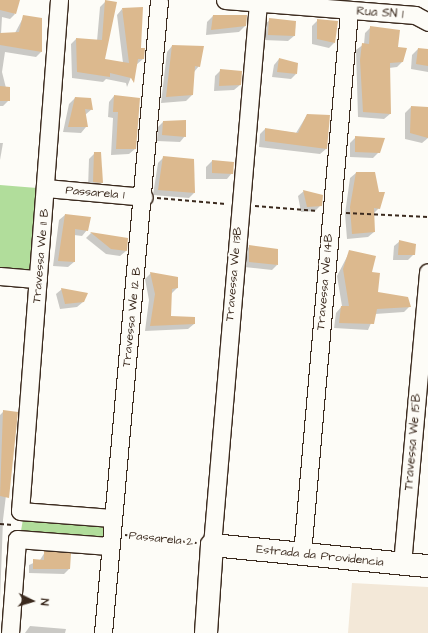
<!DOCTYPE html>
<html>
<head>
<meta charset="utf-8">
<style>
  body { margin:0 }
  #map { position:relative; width:428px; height:633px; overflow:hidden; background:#fdfcf7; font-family:"Architects Daughter",sans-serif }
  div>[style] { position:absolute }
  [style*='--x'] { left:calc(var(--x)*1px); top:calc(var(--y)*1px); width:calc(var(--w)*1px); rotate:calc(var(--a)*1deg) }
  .built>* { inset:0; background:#f3e8d8 }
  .green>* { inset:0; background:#b1dd9b }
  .shadow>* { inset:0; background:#0003 }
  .building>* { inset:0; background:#dcb98e }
  .path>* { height:2px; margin-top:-1px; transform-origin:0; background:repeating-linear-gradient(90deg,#3b2a1e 0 4px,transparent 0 7px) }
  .roads { filter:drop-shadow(1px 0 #3b2a1e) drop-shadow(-1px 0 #3b2a1e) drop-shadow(0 1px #3b2a1e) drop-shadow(0 -1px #3b2a1e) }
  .minor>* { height:17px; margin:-8.5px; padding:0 8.5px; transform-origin:8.5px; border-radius:8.5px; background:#fdfcf7 }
  .major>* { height:22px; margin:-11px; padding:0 11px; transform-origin:11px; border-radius:11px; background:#fdfcf7 }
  span { translate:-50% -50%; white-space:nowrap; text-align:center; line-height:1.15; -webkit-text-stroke:4px #fdfcf7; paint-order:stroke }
  .street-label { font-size:12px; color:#3b2a1e }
  .north { position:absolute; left:12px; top:581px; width:40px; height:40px; -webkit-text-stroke:3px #fdfcf7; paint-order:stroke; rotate:95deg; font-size:11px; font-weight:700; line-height:16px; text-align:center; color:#3b2a1e }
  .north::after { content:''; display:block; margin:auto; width:14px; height:18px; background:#3b2a1e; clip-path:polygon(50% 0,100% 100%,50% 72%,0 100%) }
</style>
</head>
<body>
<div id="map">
  <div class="built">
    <i style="clip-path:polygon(352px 583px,428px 587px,428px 633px,348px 633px)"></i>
  </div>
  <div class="green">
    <i style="clip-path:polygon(0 185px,37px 188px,33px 274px,0 270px)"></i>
    <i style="clip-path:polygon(23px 519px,107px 526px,106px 538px,21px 531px)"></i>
  </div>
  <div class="shadow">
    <i style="clip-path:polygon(0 0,15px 14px,10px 19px,2px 17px,1px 34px,15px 33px,24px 16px,41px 52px,36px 57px,5px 52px,2px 72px,9px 100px,3px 106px,0 106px)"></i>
    <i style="clip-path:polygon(106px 1px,104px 60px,123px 63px,117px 15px,122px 9px,143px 59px,136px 65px,127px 87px,126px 83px,106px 79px,103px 82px,72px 78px,71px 44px,76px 39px,97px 41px,100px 7px)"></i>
    <i style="clip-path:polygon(213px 16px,245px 26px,239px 32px,206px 35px,207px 22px)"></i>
    <i style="clip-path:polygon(270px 20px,294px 36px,288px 41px,263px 40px,264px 25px)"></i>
    <i style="clip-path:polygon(318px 20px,334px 43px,329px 48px,312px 44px,312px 26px)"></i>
    <i style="clip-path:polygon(371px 27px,397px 48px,402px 62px,397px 67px,389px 68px,390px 114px,384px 119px,358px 117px,356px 50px,364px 44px,365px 33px)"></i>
    <i style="clip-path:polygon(172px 46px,199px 66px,194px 72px,192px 95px,186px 101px,161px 103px,167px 52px)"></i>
    <i style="clip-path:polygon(418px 49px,428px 50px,428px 72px,411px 69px,412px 55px)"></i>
    <i style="clip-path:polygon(279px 59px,296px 74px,291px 79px,272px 77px,274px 65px)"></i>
    <i style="clip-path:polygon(221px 70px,240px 85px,234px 90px,214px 91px,215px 76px)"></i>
    <i style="clip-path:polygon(114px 96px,135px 149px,129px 154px,111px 155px,113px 118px,108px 117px,109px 102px)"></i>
    <i style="clip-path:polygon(75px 98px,92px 109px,85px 115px,86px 127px,81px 133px,63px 132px,69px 104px)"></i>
    <i style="clip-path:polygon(411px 107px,428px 108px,428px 138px,422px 143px,405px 139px,405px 113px)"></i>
    <i style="clip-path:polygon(307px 115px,326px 149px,320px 154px,259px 147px,260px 134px,265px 129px,296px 133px)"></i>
    <i style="clip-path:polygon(163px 122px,185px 136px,180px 142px,157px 141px,158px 127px)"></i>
    <i style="clip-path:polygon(356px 137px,379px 152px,373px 158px,350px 157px,350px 143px)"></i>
    <i style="clip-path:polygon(0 143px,3px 143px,0 160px)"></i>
    <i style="clip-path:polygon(95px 153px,102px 183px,96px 188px,88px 188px,89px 159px)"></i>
    <i style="clip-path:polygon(164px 157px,194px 193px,189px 198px,153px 195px,158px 163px)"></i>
    <i style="clip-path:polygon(212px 161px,232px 173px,227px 179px,206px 179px,206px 167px)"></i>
    <i style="clip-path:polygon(356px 173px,379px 208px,373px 214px,374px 232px,368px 237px,347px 239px,345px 214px,350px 178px)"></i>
    <i style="clip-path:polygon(304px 191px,321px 205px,315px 211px,301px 212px,298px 196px)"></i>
    <i style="clip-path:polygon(65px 215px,87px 230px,82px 236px,74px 235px,74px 262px,68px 267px,53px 266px,59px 220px)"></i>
    <i style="clip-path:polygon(91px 233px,127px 239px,126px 251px,120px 256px,106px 254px,86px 238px)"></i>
    <i style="clip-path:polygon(400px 241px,414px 254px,408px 260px,393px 260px,394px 246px)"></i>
    <i style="clip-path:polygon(250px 246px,277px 265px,272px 270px,244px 267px,244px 252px)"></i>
    <i style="clip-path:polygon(350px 251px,371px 273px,377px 293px,409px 307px,404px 312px,375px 314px,368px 330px,334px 328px,336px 313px,342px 306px,337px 276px)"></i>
    <i style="clip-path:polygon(151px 273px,177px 288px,171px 294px,170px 317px,194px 324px,188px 329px,145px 331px,149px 300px,145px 279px)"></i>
    <i style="clip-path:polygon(62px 289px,83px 302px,77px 307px,60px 309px,56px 294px)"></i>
    <i style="clip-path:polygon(3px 412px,16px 413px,3px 520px,0 601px,0 415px)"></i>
    <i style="clip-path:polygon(45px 552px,69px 569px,64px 574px,29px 573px,29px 565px,40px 560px)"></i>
    <i style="clip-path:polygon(30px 626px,66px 629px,65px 633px,25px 633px)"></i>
  </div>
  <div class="building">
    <i style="clip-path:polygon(0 0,20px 0,16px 14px,0 10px)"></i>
    <i style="clip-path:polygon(105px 0,117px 2px,105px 59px,129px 63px,122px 8px,143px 7px,141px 48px,145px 48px,144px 59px,138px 59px,134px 83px,131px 78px,110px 73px,110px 77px,77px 72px,76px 38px,102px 40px)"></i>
    <i style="clip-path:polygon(23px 15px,42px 18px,42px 52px,0 45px,0 33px,19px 32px)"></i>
    <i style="clip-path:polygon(213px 15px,247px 15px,246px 26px,211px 30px)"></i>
    <i style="clip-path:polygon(269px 18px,296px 21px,295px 36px,268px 35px)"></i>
    <i style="clip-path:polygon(317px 19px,338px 21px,335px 43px,317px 39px)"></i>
    <i style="clip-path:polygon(370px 26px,400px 30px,398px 47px,407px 48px,403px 62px,390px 63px,391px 114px,363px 112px,360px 60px,362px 43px,369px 44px)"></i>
    <i style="clip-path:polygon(172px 45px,204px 46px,200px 67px,195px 66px,193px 95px,166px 97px)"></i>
    <i style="clip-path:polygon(418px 48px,428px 49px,428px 66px,416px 64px)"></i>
    <i style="clip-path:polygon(279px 58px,298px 63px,297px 74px,277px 72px)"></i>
    <i style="clip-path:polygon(220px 69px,242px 71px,241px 85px,219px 86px)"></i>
    <i style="clip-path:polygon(0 86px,10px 87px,10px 101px,0 101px)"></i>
    <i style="clip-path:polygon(114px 95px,140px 98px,136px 149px,116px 149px,118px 112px,113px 112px)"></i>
    <i style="clip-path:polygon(75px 97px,91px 98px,93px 110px,85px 109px,88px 127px,68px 127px)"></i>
    <i style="clip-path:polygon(411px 106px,428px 107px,428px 138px,410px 133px)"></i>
    <i style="clip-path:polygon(307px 114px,330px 115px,327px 149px,265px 141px,265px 128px,298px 133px)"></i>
    <i style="clip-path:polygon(186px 120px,186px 137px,162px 135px,163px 121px)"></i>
    <i style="clip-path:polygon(355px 136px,385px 138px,380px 153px,355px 152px)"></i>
    <i style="clip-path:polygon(94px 152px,101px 152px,103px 183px,93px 182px)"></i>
    <i style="clip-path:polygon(163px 156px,194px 159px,195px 193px,158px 190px)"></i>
    <i style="clip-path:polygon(212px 160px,234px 162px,233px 174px,212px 173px)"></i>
    <i style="clip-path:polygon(356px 172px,375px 172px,379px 192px,385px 192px,380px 209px,374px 208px,375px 232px,352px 234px,350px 207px)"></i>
    <i style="clip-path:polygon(303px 190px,323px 195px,322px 206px,307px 207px)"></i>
    <i style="clip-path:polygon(65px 214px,91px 217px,88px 231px,75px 229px,75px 262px,58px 261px)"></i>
    <i style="clip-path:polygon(90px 232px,128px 238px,127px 251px,111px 249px)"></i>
    <i style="clip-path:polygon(399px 240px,416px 244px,415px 255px,398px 255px)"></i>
    <i style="clip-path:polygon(249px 245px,278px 249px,278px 265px,249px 262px)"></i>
    <i style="clip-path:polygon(349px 250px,376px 256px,372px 272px,380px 273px,378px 292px,408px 297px,411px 307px,377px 309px,374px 324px,339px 323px,341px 306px,349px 306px,343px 269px)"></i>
    <i style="clip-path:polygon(150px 272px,178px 277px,178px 288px,172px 289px,171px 316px,195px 317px,195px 324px,150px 326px,155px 294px)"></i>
    <i style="clip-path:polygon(61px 288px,88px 293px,84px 302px,65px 304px)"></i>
    <i style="clip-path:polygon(3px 410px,18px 412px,9px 498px,0 496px)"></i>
    <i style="clip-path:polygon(44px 551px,71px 553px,70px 569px,33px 569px,33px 559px,44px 560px)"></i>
  </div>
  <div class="path">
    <i style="--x:157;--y:198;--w:69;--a:5"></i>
    <i style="--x:255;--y:206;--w:63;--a:4.5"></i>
    <i style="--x:346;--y:213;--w:82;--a:2.8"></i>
    <i style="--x:0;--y:524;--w:13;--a:4"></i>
    <i style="--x:125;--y:535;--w:72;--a:6.3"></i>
  </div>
  <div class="roads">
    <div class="minor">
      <i style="--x:59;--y:0;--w:512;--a:94.36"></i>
      <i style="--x:20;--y:511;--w:92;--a:4.4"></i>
      <i style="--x:225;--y:0;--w:191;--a:4.5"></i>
      <i style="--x:415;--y:15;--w:15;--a:28"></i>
      <i style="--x:46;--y:188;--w:98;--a:5.2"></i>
      <i style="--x:0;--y:276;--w:38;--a:5"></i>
      <i style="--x:212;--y:545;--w:544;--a:-85.15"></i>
      <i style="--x:302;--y:554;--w:545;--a:-85.05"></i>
      <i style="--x:402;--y:564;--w:293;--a:-84.9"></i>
      <i style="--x:10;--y:633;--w:94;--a:-85.7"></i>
      <i style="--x:17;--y:539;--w:92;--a:4.4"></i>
      <i style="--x:103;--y:633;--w:635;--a:-84.94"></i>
    </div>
    <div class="major">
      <i style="--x:206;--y:633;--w:88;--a:-86.1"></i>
      <i style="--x:212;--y:545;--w:217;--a:5.6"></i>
    </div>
  </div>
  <div class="street-label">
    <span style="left:380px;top:13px;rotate:4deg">Rua SN 1</span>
    <span style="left:95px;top:193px;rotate:5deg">Passarela 1</span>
    <span style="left:41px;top:256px;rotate:-85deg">Travessa We 11 B</span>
    <span style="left:234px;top:274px;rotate:-85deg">Travessa We 13B</span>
    <span style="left:325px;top:282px;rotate:-85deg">Travessa We 14B</span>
    <span style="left:132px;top:317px;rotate:-84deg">Travessa We 12 B</span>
    <span style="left:413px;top:442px;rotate:-85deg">Travessa We 15B</span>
    <span style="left:161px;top:539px;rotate:6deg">Passarela 2</span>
    <span style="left:320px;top:556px;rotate:6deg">Estrada da Providencia</span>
  </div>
  <div class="north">N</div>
</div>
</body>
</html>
